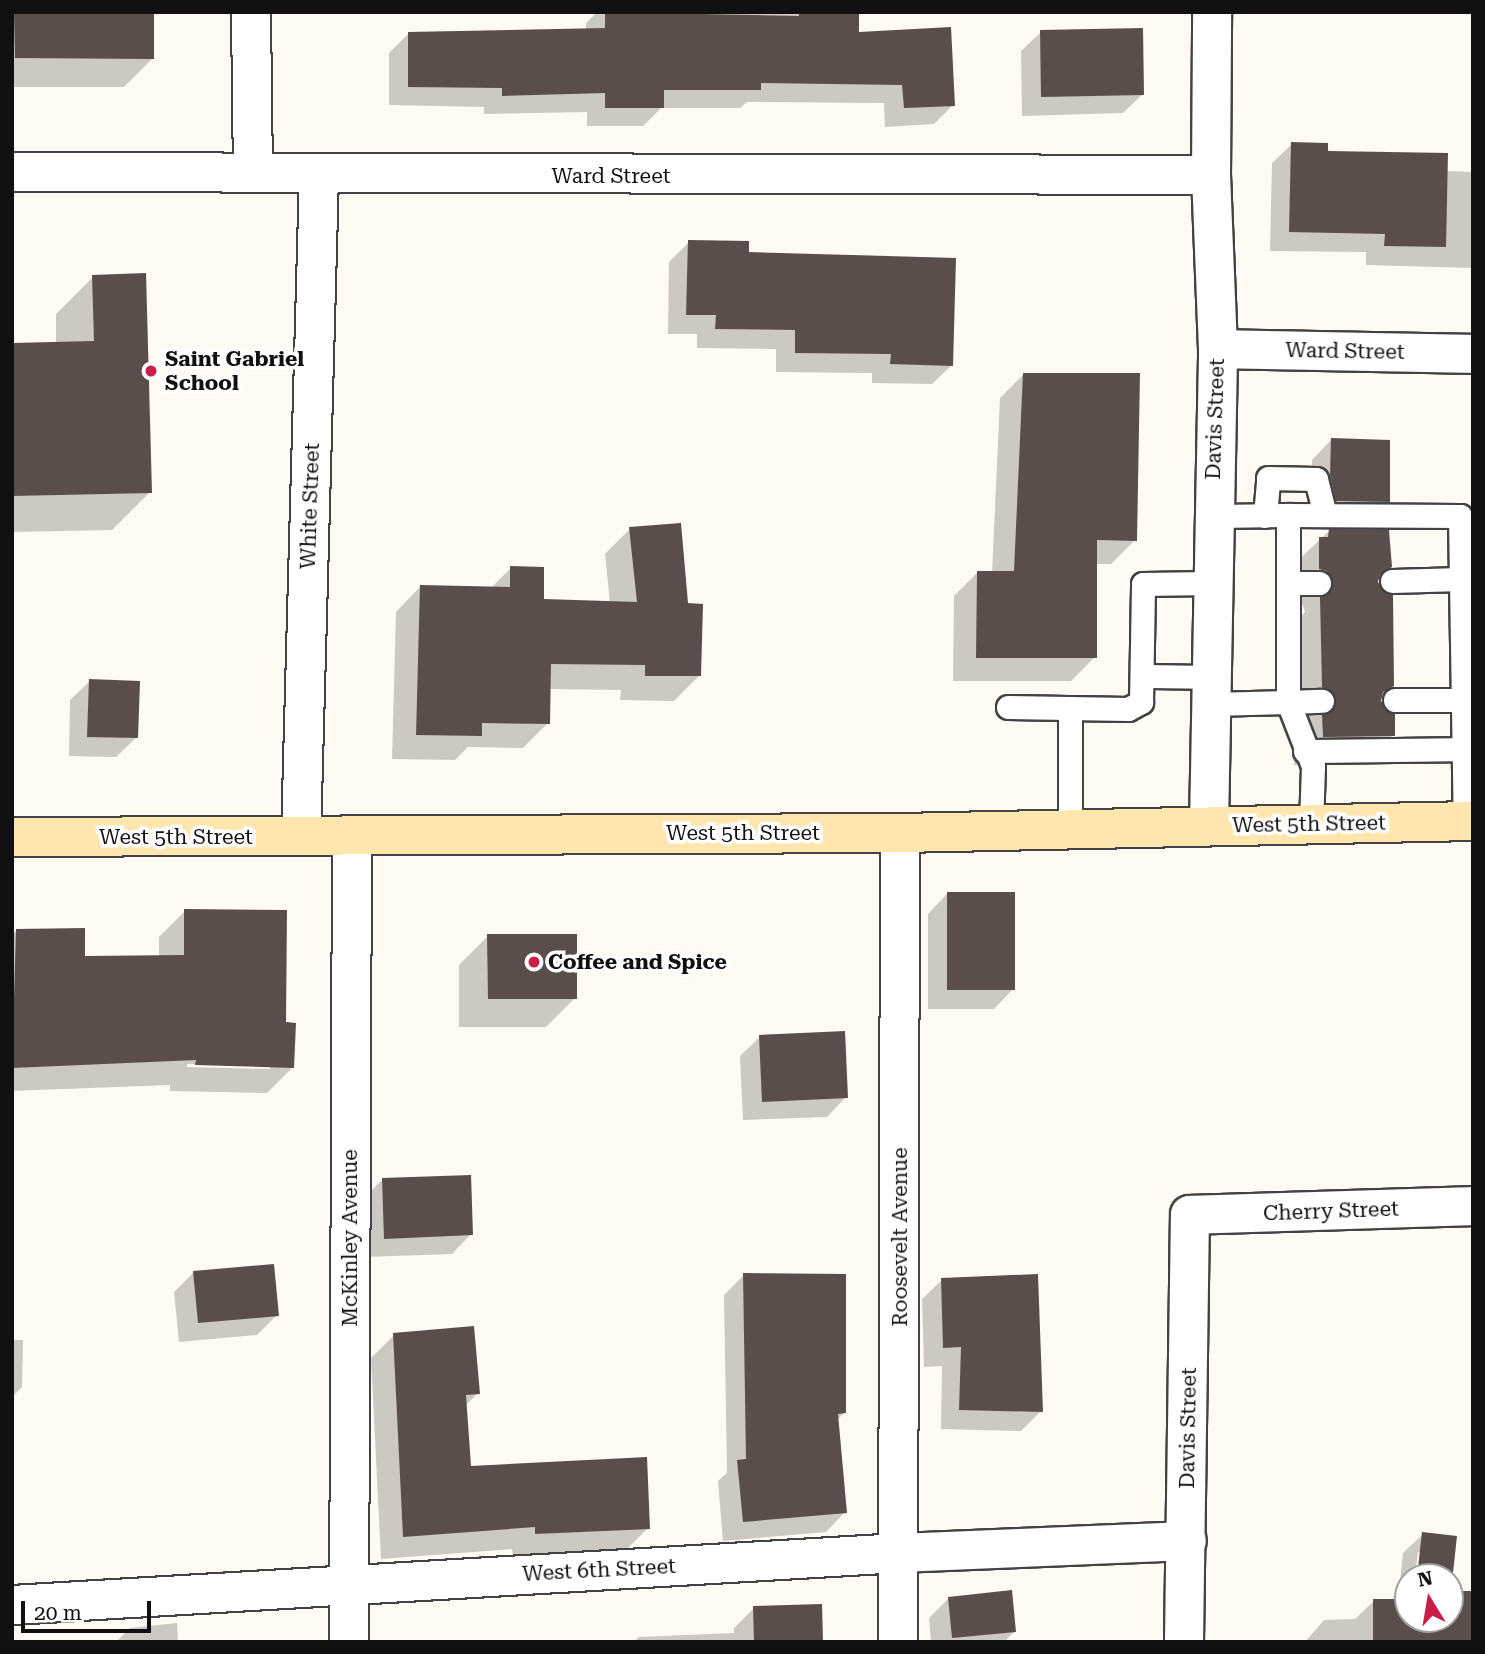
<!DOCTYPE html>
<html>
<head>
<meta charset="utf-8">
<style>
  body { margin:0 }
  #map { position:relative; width:1485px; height:1654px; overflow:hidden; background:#fffaf3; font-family:"Roboto Serif",serif }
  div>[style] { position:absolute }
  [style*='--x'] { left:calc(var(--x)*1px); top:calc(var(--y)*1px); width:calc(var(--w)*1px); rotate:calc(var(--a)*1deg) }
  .shadow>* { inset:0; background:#0003 }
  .building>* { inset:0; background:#594e4b }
  .roads { filter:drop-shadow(2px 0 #434343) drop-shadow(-2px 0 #434343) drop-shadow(0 2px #434343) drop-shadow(0 -2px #434343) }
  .lane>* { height:23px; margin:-11.5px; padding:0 11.5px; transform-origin:11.5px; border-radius:11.5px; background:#fff }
  .street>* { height:38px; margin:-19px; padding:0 19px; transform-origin:19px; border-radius:19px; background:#fff }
  .secondary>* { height:38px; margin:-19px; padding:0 19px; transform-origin:19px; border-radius:19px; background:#ffe6ae }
  .dots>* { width:19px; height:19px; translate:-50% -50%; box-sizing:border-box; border:4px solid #fff; border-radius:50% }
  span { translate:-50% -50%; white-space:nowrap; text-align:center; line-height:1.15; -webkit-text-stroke:7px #fff; paint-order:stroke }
  .street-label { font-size:21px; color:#101010 }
  .poi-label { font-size:21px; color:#101010; font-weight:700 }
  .left { translate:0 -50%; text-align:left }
  .frame { position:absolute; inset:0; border:14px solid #101010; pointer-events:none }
  .north { position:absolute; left:1394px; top:1563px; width:70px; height:70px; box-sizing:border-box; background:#fff; border:2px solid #9f9f9f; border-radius:50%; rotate:349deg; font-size:19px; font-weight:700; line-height:28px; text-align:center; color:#101010 }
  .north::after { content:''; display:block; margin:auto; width:24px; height:32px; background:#ca1e48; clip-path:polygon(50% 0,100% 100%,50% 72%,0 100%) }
  .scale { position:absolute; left:21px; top:1601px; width:130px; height:32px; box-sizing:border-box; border:4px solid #101010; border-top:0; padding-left:9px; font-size:21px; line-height:24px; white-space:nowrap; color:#101010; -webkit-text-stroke:5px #fff; paint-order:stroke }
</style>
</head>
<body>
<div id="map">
  <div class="shadow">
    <i style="clip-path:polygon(12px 12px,153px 12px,153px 58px,124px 87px,12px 87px)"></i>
    <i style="clip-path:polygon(597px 12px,857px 12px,857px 33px,953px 105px,934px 124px,885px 127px,884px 103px,747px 102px,740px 108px,661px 108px,643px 126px,587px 126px,587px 112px,484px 114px,484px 107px,389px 105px,389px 53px,408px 34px,586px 30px,586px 23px)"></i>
    <i style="clip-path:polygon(1041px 32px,1143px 94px,1123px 113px,1022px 116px,1021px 51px)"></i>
    <i style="clip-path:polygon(1292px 144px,1446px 171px,1473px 172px,1473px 268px,1366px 265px,1366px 252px,1270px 251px,1272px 163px)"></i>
    <i style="clip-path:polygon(689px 242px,747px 254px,952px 365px,932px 384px,872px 383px,872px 373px,776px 372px,776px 349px,697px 348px,697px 334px,668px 334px,669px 262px)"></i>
    <i style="clip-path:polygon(93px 277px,150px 492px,112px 530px,12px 532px,12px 345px,56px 344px,56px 314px)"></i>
    <i style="clip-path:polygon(1024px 374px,1135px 540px,1111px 564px,1095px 564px,1095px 657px,1071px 681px,953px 681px,954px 596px,977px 573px,992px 573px,1000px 398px)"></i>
    <i style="clip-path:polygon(1331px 440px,1388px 501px,1368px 521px,1311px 497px,1312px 460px)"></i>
    <i style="clip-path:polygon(630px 529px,699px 676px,674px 701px,620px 700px,621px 690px,549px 689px,548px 723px,523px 748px,468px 747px,455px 760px,392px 759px,396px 612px,421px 586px,491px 588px,511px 568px,542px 601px,610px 603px,605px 554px)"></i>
    <i style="clip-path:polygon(1329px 531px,1390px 566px,1377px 580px,1393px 685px,1379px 701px,1393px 735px,1364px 764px,1294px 765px,1291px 628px,1305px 612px,1290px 568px)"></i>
    <i style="clip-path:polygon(90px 681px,136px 738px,116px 757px,69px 756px,70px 700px)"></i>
    <i style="clip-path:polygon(12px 720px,14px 747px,12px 749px)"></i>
    <i style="clip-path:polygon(947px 894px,1013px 989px,994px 1009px,928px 1009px,928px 914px)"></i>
    <i style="clip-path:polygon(evenodd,185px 911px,284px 1024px,293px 1067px,267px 1093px,170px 1091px,170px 1085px,12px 1091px,12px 935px,16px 931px,83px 957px,159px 957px,159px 937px,185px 911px,187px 1064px,270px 1066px,270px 1069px,187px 1067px,187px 1064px)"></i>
    <i style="clip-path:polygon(488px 936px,575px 998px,546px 1027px,459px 1027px,459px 965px)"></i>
    <i style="clip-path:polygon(760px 1037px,846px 1097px,827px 1117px,743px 1120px,740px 1056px)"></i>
    <i style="clip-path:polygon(383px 1179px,471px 1234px,452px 1254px,365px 1257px,363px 1199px)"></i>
    <i style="clip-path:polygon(194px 1272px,277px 1315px,257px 1335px,179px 1342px,174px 1292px)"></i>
    <i style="clip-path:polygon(744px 1275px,844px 1413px,837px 1420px,845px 1512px,826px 1532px,723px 1541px,718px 1481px,727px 1473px,724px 1295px)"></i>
    <i style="clip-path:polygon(942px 1280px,1041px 1411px,1021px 1431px,941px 1429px,942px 1366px,924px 1367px,922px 1299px)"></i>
    <i style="clip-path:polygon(394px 1335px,478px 1393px,465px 1406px,469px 1467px,648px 1528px,625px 1551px,513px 1556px,512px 1549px,381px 1559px,371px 1358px)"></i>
    <i style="clip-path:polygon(12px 1340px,23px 1340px,22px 1387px,12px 1397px)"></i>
    <i style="clip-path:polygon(1423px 1534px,1455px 1537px,1450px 1584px,1450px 1577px,1419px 1577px,1421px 1552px,1418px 1552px,1415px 1577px,1408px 1577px,1408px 1619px,1450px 1619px,1450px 1593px,1473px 1642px,1305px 1642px,1324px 1620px,1355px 1619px,1374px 1601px,1398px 1601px,1403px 1553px)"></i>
    <i style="clip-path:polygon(949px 1598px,1015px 1631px,1004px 1642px,931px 1642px,929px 1618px)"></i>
    <i style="clip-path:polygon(754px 1608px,822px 1642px,634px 1642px,639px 1637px,734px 1633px,734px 1628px)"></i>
    <i style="clip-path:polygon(177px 1623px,178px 1642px,116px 1642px,130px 1628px)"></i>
  </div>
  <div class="building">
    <i style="clip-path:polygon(14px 12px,154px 12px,154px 59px,15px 58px)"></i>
    <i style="clip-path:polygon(605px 12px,799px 16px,799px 12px,859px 12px,859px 32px,951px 27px,955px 106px,904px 108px,902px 85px,761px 83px,761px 90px,664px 90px,664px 108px,605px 108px,605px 93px,502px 96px,502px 88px,408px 87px,408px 32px,605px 28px)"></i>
    <i style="clip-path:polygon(1143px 28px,1144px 95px,1041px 97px,1040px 30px)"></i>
    <i style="clip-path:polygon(1291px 142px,1328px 143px,1328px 151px,1448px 153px,1446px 247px,1384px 246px,1385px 234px,1289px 232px)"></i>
    <i style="clip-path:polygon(688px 240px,749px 241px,749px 252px,956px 258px,953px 366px,890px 364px,891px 354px,795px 353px,795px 330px,715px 329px,716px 315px,686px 315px)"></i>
    <i style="clip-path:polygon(146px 273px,152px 493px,12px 496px,12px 343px,94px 341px,92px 275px)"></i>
    <i style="clip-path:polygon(1023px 373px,1140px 373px,1137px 541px,1097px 540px,1097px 658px,976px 658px,977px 571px,1014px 571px)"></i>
    <i style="clip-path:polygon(1331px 438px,1390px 440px,1390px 502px,1336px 501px,1330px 476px)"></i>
    <i style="clip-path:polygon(681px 523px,688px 603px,703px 604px,701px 676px,645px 676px,645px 665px,551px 664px,550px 724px,482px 723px,482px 736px,416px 735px,420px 585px,510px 587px,510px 566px,544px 567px,544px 599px,637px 602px,629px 527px)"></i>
    <i style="clip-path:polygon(1329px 529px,1389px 530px,1392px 567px,1380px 574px,1378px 582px,1385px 593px,1393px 595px,1394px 686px,1383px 692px,1381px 701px,1395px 714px,1395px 736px,1323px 737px,1322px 715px,1330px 712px,1336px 701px,1333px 693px,1322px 687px,1320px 597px,1331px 591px,1333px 582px,1327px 571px,1319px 569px,1319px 537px,1328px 537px)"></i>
    <i style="clip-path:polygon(89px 679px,140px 681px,138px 738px,87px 737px)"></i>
    <i style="clip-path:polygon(947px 892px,1015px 892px,1015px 990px,947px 990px)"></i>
    <i style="clip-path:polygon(184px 909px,287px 910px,286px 1022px,296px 1023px,294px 1068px,195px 1065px,196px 1060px,12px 1068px,16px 929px,85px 928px,85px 956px,184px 955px)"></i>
    <i style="clip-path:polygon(487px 934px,577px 934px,577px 999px,488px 999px)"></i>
    <i style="clip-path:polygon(845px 1031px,848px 1098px,762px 1102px,759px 1035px)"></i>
    <i style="clip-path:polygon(471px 1175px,473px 1235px,384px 1239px,382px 1178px)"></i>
    <i style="clip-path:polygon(274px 1264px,279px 1316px,198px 1323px,193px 1271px)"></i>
    <i style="clip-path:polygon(743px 1273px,846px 1274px,846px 1413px,838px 1414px,847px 1513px,743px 1522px,737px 1460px,746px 1459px)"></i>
    <i style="clip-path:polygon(1038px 1274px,1043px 1412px,959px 1410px,961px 1347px,943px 1348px,941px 1278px)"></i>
    <i style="clip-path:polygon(474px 1326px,480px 1394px,466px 1395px,471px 1466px,647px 1457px,650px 1529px,535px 1534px,535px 1527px,403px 1537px,393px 1333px)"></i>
    <i style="clip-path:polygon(1422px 1532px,1457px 1536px,1451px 1591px,1473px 1591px,1473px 1642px,1373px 1642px,1373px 1599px,1408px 1599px,1408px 1619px,1450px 1619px,1450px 1577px,1417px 1577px)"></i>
    <i style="clip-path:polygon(1012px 1590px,1016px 1632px,952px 1638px,948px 1597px)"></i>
    <i style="clip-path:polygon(822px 1604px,823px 1642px,754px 1642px,753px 1606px)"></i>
  </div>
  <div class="roads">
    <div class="lane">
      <i style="--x:1288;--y:515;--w:172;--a:0.3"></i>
      <i style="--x:1460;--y:516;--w:306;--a:89.1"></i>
      <i style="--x:1265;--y:516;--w:38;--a:-85"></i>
      <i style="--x:1268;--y:478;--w:48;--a:1.2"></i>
      <i style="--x:1316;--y:479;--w:37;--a:76"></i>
      <i style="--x:1392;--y:581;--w:69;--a:-1.7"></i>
      <i style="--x:1288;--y:583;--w:31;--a:0"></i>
      <i style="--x:1142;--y:676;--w:69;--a:0.8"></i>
      <i style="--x:1395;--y:700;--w:66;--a:0"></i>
      <i style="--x:1211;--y:704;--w:77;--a:-1.5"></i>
      <i style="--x:1288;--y:702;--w:187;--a:-90"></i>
      <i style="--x:1288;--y:515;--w:75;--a:179.2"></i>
      <i style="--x:1008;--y:707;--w:120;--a:1"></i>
      <i style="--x:1128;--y:709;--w:15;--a:-28"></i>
      <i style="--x:1141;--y:702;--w:118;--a:-89"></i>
      <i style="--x:1143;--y:584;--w:68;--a:-0.8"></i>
      <i style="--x:1305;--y:751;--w:157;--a:-0.7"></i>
      <i style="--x:1311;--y:824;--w:58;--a:-88"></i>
      <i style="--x:1313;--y:766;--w:69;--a:-111.3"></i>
      <i style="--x:1288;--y:702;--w:34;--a:-2"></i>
      <i style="--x:1070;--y:829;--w:121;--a:-90"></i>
    </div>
    <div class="street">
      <i style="--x:251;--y:12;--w:161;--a:89.3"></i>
      <i style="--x:12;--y:172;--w:1199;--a:0.14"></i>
      <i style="--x:1218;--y:349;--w:255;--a:1.1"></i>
      <i style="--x:1209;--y:825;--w:476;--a:-88.9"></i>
      <i style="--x:1218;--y:349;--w:174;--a:-92.3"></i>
      <i style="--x:1211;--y:175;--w:163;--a:-89.6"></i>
      <i style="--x:301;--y:836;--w:660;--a:-88.44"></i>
      <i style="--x:12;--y:1605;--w:890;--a:-3.35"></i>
      <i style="--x:900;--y:1553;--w:287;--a:-2.4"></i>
      <i style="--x:349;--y:1642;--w:807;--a:-89.79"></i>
      <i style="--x:898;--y:1642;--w:809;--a:-89.86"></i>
      <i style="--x:1184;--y:1642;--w:427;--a:-89.2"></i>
      <i style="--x:1190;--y:1215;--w:283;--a:-1.8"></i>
    </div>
    <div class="secondary">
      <i style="--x:12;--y:837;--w:888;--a:-0.26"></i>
      <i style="--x:900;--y:833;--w:573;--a:-1.2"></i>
    </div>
  </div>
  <div class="dots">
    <i style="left:151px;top:371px;background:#ca1e48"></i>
    <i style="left:534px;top:962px;background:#ca1e48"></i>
  </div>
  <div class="street-label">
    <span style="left:611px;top:176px">Ward Street</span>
    <span style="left:1345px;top:351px;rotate:1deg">Ward Street</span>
    <span style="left:1215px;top:419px;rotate:-88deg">Davis Street</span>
    <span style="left:310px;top:506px;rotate:-88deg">White Street</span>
    <span style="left:1309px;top:824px;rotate:-1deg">West 5th Street</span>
    <span style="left:743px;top:833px">West 5th Street</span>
    <span style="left:176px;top:837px">West 5th Street</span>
    <span style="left:1331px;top:1211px;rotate:-2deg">Cherry Street</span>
    <span style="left:900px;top:1237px;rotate:-90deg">Roosevelt Avenue</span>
    <span style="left:350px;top:1238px;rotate:-90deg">McKinley Avenue</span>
    <span style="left:1188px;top:1428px;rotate:-89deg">Davis Street</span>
    <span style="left:599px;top:1570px;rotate:-3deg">West 6th Street</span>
  </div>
  <div class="poi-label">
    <span class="left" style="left:165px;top:371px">Saint Gabriel<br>School</span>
    <span class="left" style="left:548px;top:962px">Coffee and Spice</span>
  </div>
  <div class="frame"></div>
  <div class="north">N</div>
  <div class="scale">20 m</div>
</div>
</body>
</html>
